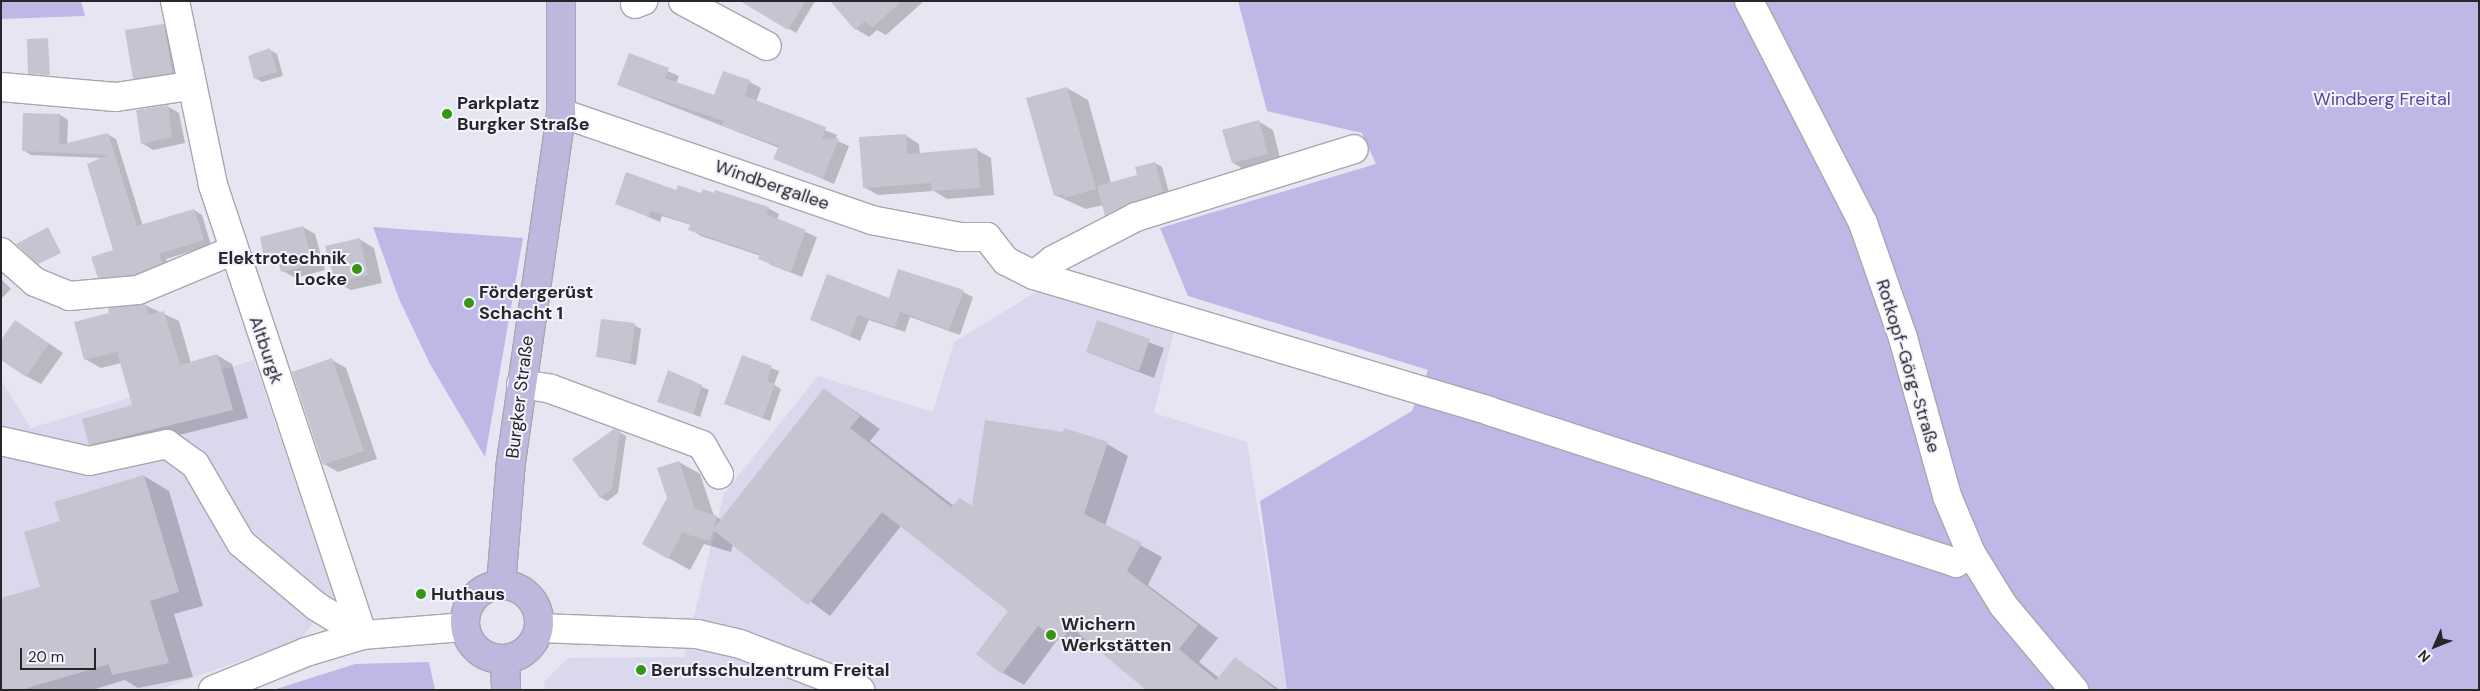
<!DOCTYPE html>
<html>
<head>
<meta charset="utf-8">
<style>
  body { margin:0 }
  #map { position:relative; width:2480px; height:691px; overflow:hidden; background:#e6e6f2; font-family:"DM Sans",sans-serif }
  div>[style] { position:absolute }
  [style*='--x'] { left:calc(var(--x)*1px); top:calc(var(--y)*1px); width:calc(var(--w)*1px); rotate:calc(var(--a)*1deg) }
  .built>* { inset:0; background:#dad8ec }
  .green>* { inset:0; background:#bdb8e6 }
  .shadow>* { inset:0; background:#0003 }
  .building>* { inset:0; background:#c5c4d0 }
  .roads { filter:drop-shadow(1px 0 #a7a6b1) drop-shadow(-1px 0 #a7a6b1) drop-shadow(0 1px #a7a6b1) drop-shadow(0 -1px #a7a6b1) }
  .minor>* { height:28px; margin:-14px; padding:0 14px; transform-origin:14px; border-radius:14px; background:#fff }
  .major>* { height:28px; margin:-14px; padding:0 14px; transform-origin:14px; border-radius:14px; background:#bdb8de }
  .major>.ring { margin:-14px; padding:0; box-sizing:content-box; background:none; border:28px solid #bdb8de; border-radius:50% }
  .dots>* { width:14px; height:14px; translate:-50% -50%; box-sizing:border-box; border:2px solid #f4f3fd; border-radius:50% }
  span { translate:-50% -50%; white-space:nowrap; text-align:center; line-height:1.15; -webkit-text-stroke:4px #f4f3fd; paint-order:stroke }
  .park-label { font-size:18px; color:#57469c }
  .poi-label { font-size:18px; color:#26262b; font-weight:700 }
  .left { translate:0 -50%; text-align:left }
  .right { translate:-100% -50%; text-align:right }
  .street-label { font-size:18px; color:#26262b }
  .frame { position:absolute; inset:0; border:2px solid #26262b; pointer-events:none }
  .north { position:absolute; left:2410px; top:621px; width:50px; height:50px; -webkit-text-stroke:4px #f4f3fd; paint-order:stroke; rotate:226deg; font-size:14px; font-weight:700; line-height:20px; text-align:center; color:#26262b }
  .north::after { content:''; display:block; margin:auto; width:18px; height:22px; background:#26262b; clip-path:polygon(50% 0,100% 100%,50% 72%,0 100%) }
  .scale { position:absolute; left:20px; top:648px; width:76px; height:22px; box-sizing:border-box; border:2px solid #26262b; border-top:0; padding-left:6px; font-size:15px; line-height:18px; white-space:nowrap; color:#26262b; -webkit-text-stroke:4px #f4f3fd; paint-order:stroke }
</style>
</head>
<body>
<div id="map">
  <div class="built">
    <i style="clip-path:polygon(1044px 287px,1174px 331px,1154px 413px,1247px 442px,1287px 690px,545px 690px,544px 682px,568px 658px,684px 657px,724px 494px,818px 376px,933px 412px,954px 342px)"></i>
    <i style="clip-path:polygon(254px 360px,334px 596px,301px 639px,159px 690px,1px 690px,1px 380px,31px 428px)"></i>
  </div>
  <div class="green">
    <i style="clip-path:polygon(1px 1px,81px 1px,85px 16px,1px 19px)"></i>
    <i style="clip-path:polygon(1238px 1px,2479px 1px,2479px 690px,1287px 690px,1260px 501px,1412px 411px,1428px 370px,1188px 296px,1160px 228px,1376px 164px,1362px 133px,1267px 111px)"></i>
    <i style="clip-path:polygon(373px 227px,523px 238px,485px 457px,430px 364px,399px 299px)"></i>
    <i style="clip-path:polygon(429px 662px,435px 690px,273px 690px,355px 664px)"></i>
  </div>
  <div class="shadow">
    <i style="clip-path:polygon(744px 1px,815px 1px,796px 33px)"></i>
    <i style="clip-path:polygon(836px 1px,924px 1px,886px 35px,877px 30px,869px 37px,856px 29px)"></i>
    <i style="clip-path:polygon(164px 25px,178px 33px,186px 79px,148px 86px,134px 78px)"></i>
    <i style="clip-path:polygon(270px 50px,277px 54px,283px 76px,262px 82px,255px 78px)"></i>
    <i style="clip-path:polygon(630px 55px,679px 76px,676px 83px,715px 97px,724px 72px,750px 82px,761px 88px,756px 102px,837px 135px,835px 140px,849px 146px,834px 184px,775px 158px,779px 148px,618px 85px)"></i>
    <i style="clip-path:polygon(1067px 88px,1088px 100px,1111px 183px,1139px 176px,1155px 163px,1162px 167px,1170px 196px,1112px 219px,1103px 205px,1086px 209px,1055px 195px)"></i>
    <i style="clip-path:polygon(167px 106px,179px 113px,185px 143px,153px 150px,142px 143px)"></i>
    <i style="clip-path:polygon(60px 115px,68px 120px,67px 145px,107px 134px,116px 139px,143px 226px,194px 210px,202px 215px,211px 245px,166px 259px,169px 268px,143px 279px,107px 282px,99px 277px,114px 251px,103px 158px,31px 155px,23px 150px)"></i>
    <i style="clip-path:polygon(1258px 121px,1273px 130px,1281px 162px,1247px 171px,1233px 163px)"></i>
    <i style="clip-path:polygon(905px 135px,919px 144px,920px 155px,977px 150px,991px 158px,994px 195px,947px 199px,934px 191px,878px 195px,864px 187px)"></i>
    <i style="clip-path:polygon(677px 191px,768px 208px,779px 214px,777px 220px,817px 237px,802px 277px,771px 265px,761px 256px,701px 236px,690px 229px,691px 225px,662px 216px,660px 222px,616px 203px)"></i>
    <i style="clip-path:polygon(303px 227px,315px 234px,325px 270px,295px 278px,283px 271px,280px 261px,266px 255px)"></i>
    <i style="clip-path:polygon(359px 239px,374px 248px,382px 283px,351px 290px,336px 282px)"></i>
    <i style="clip-path:polygon(1px 279px,11px 289px,1px 299px)"></i>
    <i style="clip-path:polygon(963px 292px,973px 297px,960px 335px,910px 317px,905px 332px,869px 320px,860px 341px,811px 319px,890px 299px)"></i>
    <i style="clip-path:polygon(145px 305px,179px 321px,191px 363px,217px 355px,232px 364px,248px 418px,106px 453px,90px 444px,134px 406px,121px 363px,101px 368px,85px 359px)"></i>
    <i style="clip-path:polygon(16px 321px,63px 353px,41px 384px,26px 376px)"></i>
    <i style="clip-path:polygon(1097px 322px,1164px 348px,1154px 378px,1087px 352px)"></i>
    <i style="clip-path:polygon(634px 325px,641px 329px,636px 365px,597px 356px)"></i>
    <i style="clip-path:polygon(742px 357px,779px 371px,774px 385px,781px 389px,770px 421px,726px 404px)"></i>
    <i style="clip-path:polygon(332px 360px,346px 368px,377px 459px,338px 472px,324px 464px)"></i>
    <i style="clip-path:polygon(669px 372px,709px 390px,700px 417px,659px 401px)"></i>
    <i style="clip-path:polygon(824px 389px,880px 429px,870px 441px,954px 506px,973px 507px,1107px 444px,1128px 456px,1105px 526px,1162px 557px,1148px 585px,1218px 638px,1199px 662px,1219px 678px,1235px 658px,1280px 690px,1151px 690px,1090px 642px,1081px 653px,1058px 639px,1024px 685px,1003px 673px,1009px 611px,901px 526px,830px 616px,733px 544px,731px 552px,704px 544px,690px 570px,643px 544px,668px 498px,679px 462px,700px 474px,714px 516px,722px 520px)"></i>
    <i style="clip-path:polygon(619px 432px,626px 436px,618px 493px,607px 501px,600px 497px)"></i>
    <i style="clip-path:polygon(144px 476px,169px 491px,203px 606px,174px 614px,193px 677px,138px 688px,125px 680px,92px 690px,1px 690px,42px 587px,61px 522px)"></i>
  </div>
  <div class="building">
    <i style="clip-path:polygon(740px 1px,806px 1px,788px 30px)"></i>
    <i style="clip-path:polygon(830px 1px,902px 1px,872px 28px,865px 21px,855px 30px)"></i>
    <i style="clip-path:polygon(164px 24px,172px 73px,133px 79px,125px 30px)"></i>
    <i style="clip-path:polygon(48px 38px,50px 75px,28px 74px,27px 39px)"></i>
    <i style="clip-path:polygon(270px 48px,277px 72px,254px 79px,248px 56px)"></i>
    <i style="clip-path:polygon(629px 53px,669px 68px,665px 78px,714px 95px,723px 71px,750px 80px,745px 96px,826px 127px,822px 139px,839px 138px,823px 179px,773px 159px,779px 146px,722px 126px,724px 121px,617px 85px)"></i>
    <i style="clip-path:polygon(1067px 87px,1096px 189px,1064px 198px,1063px 194px,1054px 196px,1026px 98px)"></i>
    <i style="clip-path:polygon(168px 105px,172px 137px,141px 144px,136px 110px)"></i>
    <i style="clip-path:polygon(23px 113px,60px 114px,59px 145px,108px 133px,137px 226px,194px 209px,204px 240px,159px 254px,162px 263px,134px 275px,98px 278px,91px 257px,113px 250px,87px 164px,108px 155px,22px 151px)"></i>
    <i style="clip-path:polygon(1259px 120px,1268px 154px,1232px 163px,1222px 130px)"></i>
    <i style="clip-path:polygon(906px 134px,907px 154px,977px 148px,980px 188px,931px 191px,931px 183px,863px 188px,859px 137px)"></i>
    <i style="clip-path:polygon(1155px 162px,1163px 192px,1105px 216px,1097px 186px,1137px 175px,1135px 167px)"></i>
    <i style="clip-path:polygon(626px 172px,676px 190px,678px 185px,701px 193px,703px 189px,714px 193px,715px 190px,769px 207px,766px 214px,806px 230px,791px 272px,758px 259px,760px 254px,688px 230px,691px 224px,651px 211px,649px 217px,615px 204px)"></i>
    <i style="clip-path:polygon(303px 226px,313px 264px,281px 272px,276px 253px,264px 256px,260px 237px)"></i>
    <i style="clip-path:polygon(48px 227px,61px 253px,38px 264px,16px 244px)"></i>
    <i style="clip-path:polygon(360px 238px,368px 275px,335px 283px,325px 246px)"></i>
    <i style="clip-path:polygon(898px 269px,964px 290px,949px 330px,900px 312px,895px 327px,858px 315px,850px 336px,810px 320px,827px 274px,889px 298px)"></i>
    <i style="clip-path:polygon(145px 304px,148px 315px,164px 311px,180px 365px,217px 354px,233px 410px,89px 445px,82px 419px,132px 405px,117px 352px,84px 360px,74px 322px,109px 313px,108px 308px)"></i>
    <i style="clip-path:polygon(601px 319px,635px 323px,630px 362px,596px 357px)"></i>
    <i style="clip-path:polygon(15px 320px,49px 344px,26px 377px,1px 360px,1px 340px)"></i>
    <i style="clip-path:polygon(1097px 320px,1150px 339px,1139px 371px,1086px 352px)"></i>
    <i style="clip-path:polygon(742px 355px,772px 366px,767px 381px,775px 384px,763px 418px,724px 404px)"></i>
    <i style="clip-path:polygon(332px 358px,364px 451px,323px 465px,292px 372px)"></i>
    <i style="clip-path:polygon(668px 370px,702px 385px,693px 414px,657px 402px)"></i>
    <i style="clip-path:polygon(824px 388px,860px 416px,850px 428px,951px 507px,960px 498px,972px 506px,985px 420px,1063px 432px,1064px 428px,1108px 442px,1084px 514px,1142px 543px,1127px 571px,1198px 625px,1179px 649px,1216px 680px,1235px 657px,1276px 690px,1146px 690px,1071px 627px,1060px 642px,1038px 626px,1002px 674px,976px 654px,1008px 611px,882px 512px,808px 605px,713px 530px,710px 541px,682px 533px,668px 559px,642px 544px,667px 498px,657px 468px,679px 461px,695px 509px,717px 516px,713px 529px)"></i>
    <i style="clip-path:polygon(614px 429px,620px 431px,612px 489px,600px 498px,572px 459px)"></i>
    <i style="clip-path:polygon(144px 475px,179px 592px,150px 601px,169px 663px,112px 675px,109px 664px,21px 690px,1px 690px,1px 598px,40px 587px,24px 532px,60px 521px,54px 502px)"></i>
  </div>
  <div class="roads">
    <div class="minor">
      <i style="--x:175;--y:1;--w:188;--a:78.3"></i>
      <i style="--x:213;--y:185;--w:474;--a:71.6"></i>
      <i style="--x:683;--y:1;--w:95;--a:28.2"></i>
      <i style="--x:1749;--y:1;--w:250;--a:62.8"></i>
      <i style="--x:1863;--y:223;--w:122;--a:70.8"></i>
      <i style="--x:1903;--y:338;--w:164;--a:74.4"></i>
      <i style="--x:1947;--y:496;--w:62;--a:67.2"></i>
      <i style="--x:1971;--y:553;--w:61;--a:58.4"></i>
      <i style="--x:2003;--y:605;--w:111;--a:50.1"></i>
      <i style="--x:635;--y:4;--w:9;--a:-21"></i>
      <i style="--x:1;--y:87;--w:115;--a:5"></i>
      <i style="--x:116;--y:97;--w:75;--a:-8.5"></i>
      <i style="--x:561;--y:113;--w:328;--a:19"></i>
      <i style="--x:871;--y:220;--w:91;--a:10.8"></i>
      <i style="--x:960;--y:237;--w:27;--a:0"></i>
      <i style="--x:987;--y:237;--w:31;--a:52"></i>
      <i style="--x:1006;--y:261;--w:31;--a:27"></i>
      <i style="--x:1034;--y:275;--w:475;--a:16.6"></i>
      <i style="--x:1489;--y:411;--w:491;--a:18"></i>
      <i style="--x:1956;--y:563;--w:18;--a:-34"></i>
      <i style="--x:1;--y:252;--w:45;--a:41.4"></i>
      <i style="--x:35;--y:282;--w:37;--a:22"></i>
      <i style="--x:69;--y:296;--w:69;--a:-5"></i>
      <i style="--x:138;--y:290;--w:104;--a:-22.6"></i>
      <i style="--x:1034;--y:275;--w:24;--a:-38"></i>
      <i style="--x:1053;--y:260;--w:93;--a:-27.4"></i>
      <i style="--x:1136;--y:217;--w:228;--a:-17.3"></i>
      <i style="--x:521;--y:384;--w:30;--a:9"></i>
      <i style="--x:551;--y:389;--w:161;--a:20.3"></i>
      <i style="--x:702;--y:445;--w:34;--a:60"></i>
      <i style="--x:1;--y:441;--w:90;--a:12.8"></i>
      <i style="--x:89;--y:461;--w:80;--a:-12.3"></i>
      <i style="--x:167;--y:444;--w:34;--a:36"></i>
      <i style="--x:195;--y:464;--w:91;--a:59.8"></i>
      <i style="--x:241;--y:543;--w:98;--a:40"></i>
      <i style="--x:316;--y:606;--w:55;--a:31.7"></i>
      <i style="--x:539;--y:628;--w:158;--a:2.2"></i>
      <i style="--x:697;--y:634;--w:44;--a:13.1"></i>
      <i style="--x:740;--y:644;--w:129;--a:21"></i>
      <i style="--x:213;--y:690;--w:100;--a:-22.2"></i>
      <i style="--x:306;--y:652;--w:59;--a:-16.6"></i>
      <i style="--x:363;--y:635;--w:102;--a:-4.5"></i>
    </div>
    <div class="major">
      <i style="--x:501;--y:585;--w:123;--a:-85.4"></i>
      <i style="--x:511;--y:462;--w:353;--a:-81.8"></i>
      <i style="--x:561;--y:113;--w:112;--a:-90"></i>
      <i class="ring" style="left:465px;top:585px;width:46px;height:46px"></i>
      <i style="--x:505;--y:659;--w:31;--a:88"></i>
    </div>
  </div>
  <div class="dots">
    <i style="left:447px;top:114px;background:#379514"></i>
    <i style="left:357px;top:269px;background:#379514"></i>
    <i style="left:469px;top:303px;background:#379514"></i>
    <i style="left:421px;top:594px;background:#379514"></i>
    <i style="left:1051px;top:635px;background:#379514"></i>
    <i style="left:641px;top:670px;background:#379514"></i>
  </div>
  <div class="park-label">
    <span style="left:2382px;top:99px">Windberg Freital</span>
  </div>
  <div class="poi-label">
    <span class="left" style="left:457px;top:114px">Parkplatz<br>Burgker Straße</span>
    <span class="right" style="left:347px;top:269px">Elektrotechnik<br>Locke</span>
    <span class="left" style="left:479px;top:303px">Fördergerüst<br>Schacht 1</span>
    <span class="left" style="left:431px;top:594px">Huthaus</span>
    <span class="left" style="left:1061px;top:635px">Wichern<br>Werkstätten</span>
    <span class="left" style="left:651px;top:670px">Berufsschulzentrum Freital</span>
  </div>
  <div class="street-label">
    <span style="left:772px;top:185px;rotate:19deg">Windbergallee</span>
    <span style="left:266px;top:350px;rotate:71deg">Altburgk</span>
    <span style="left:1908px;top:366px;rotate:73deg">Rotkopf-Görg-Straße</span>
    <span style="left:520px;top:397px;rotate:-83deg">Burgker Straße</span>
  </div>
  <div class="frame"></div>
  <div class="north">N</div>
  <div class="scale">20 m</div>
</div>
</body>
</html>
